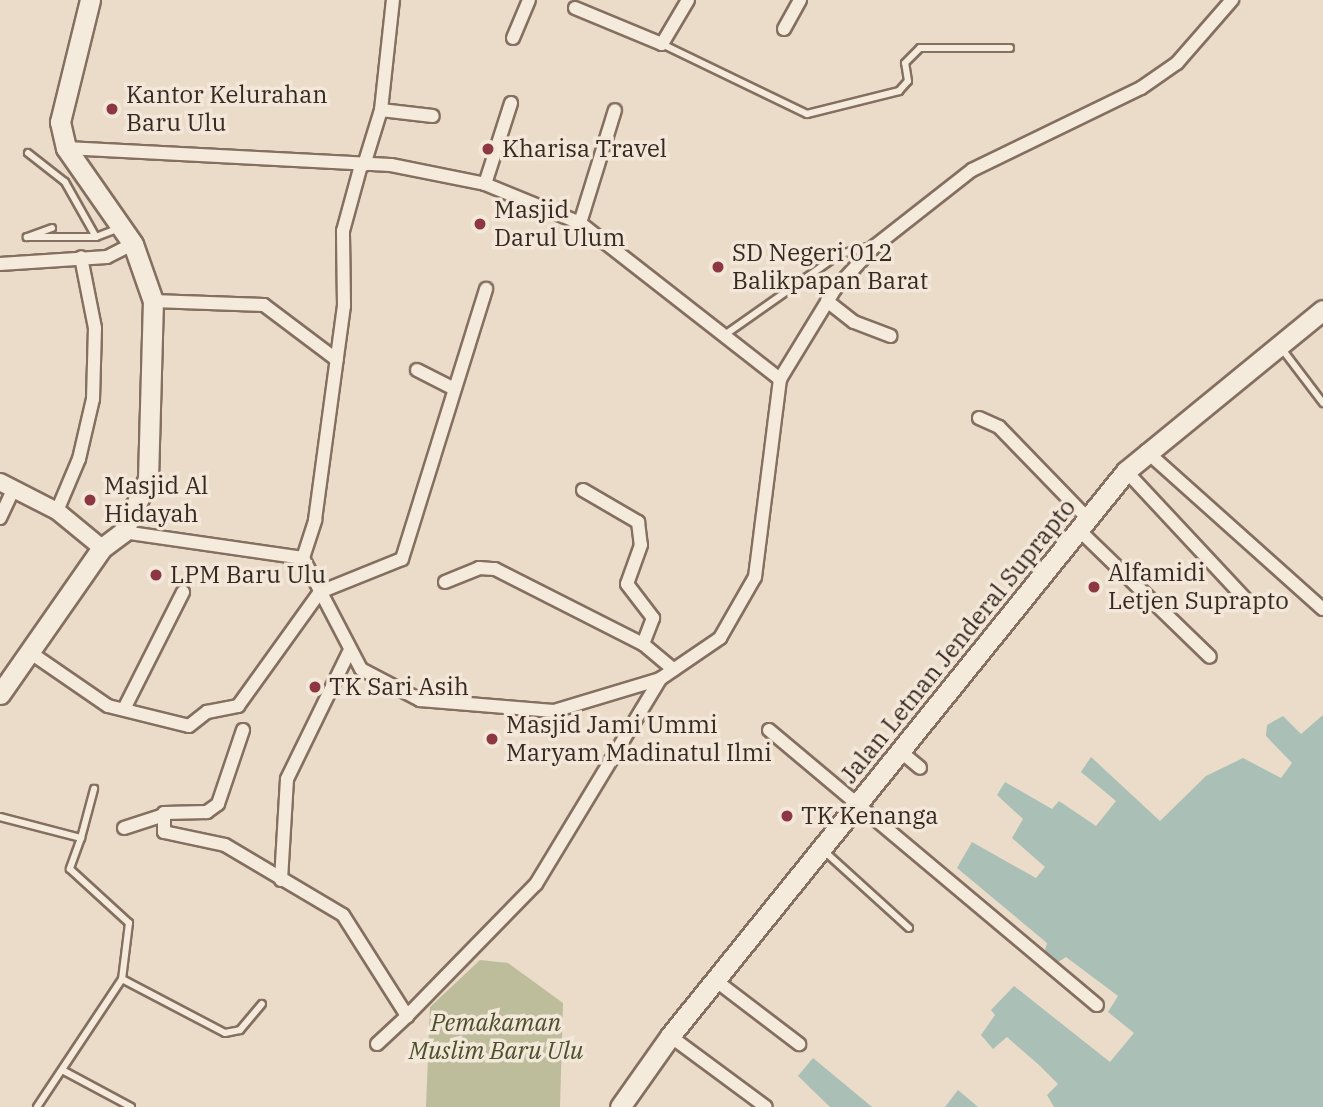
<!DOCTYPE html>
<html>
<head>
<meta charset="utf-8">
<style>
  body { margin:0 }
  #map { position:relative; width:1323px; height:1107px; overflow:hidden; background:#eadcc9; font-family:"IBM Plex Serif",serif }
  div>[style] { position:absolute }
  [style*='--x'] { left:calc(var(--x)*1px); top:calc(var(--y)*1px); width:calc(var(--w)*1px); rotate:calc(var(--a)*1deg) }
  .cemetery>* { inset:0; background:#bdbd9c }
  .water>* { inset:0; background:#aabfb6 }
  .roads { filter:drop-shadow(2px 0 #846f60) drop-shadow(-2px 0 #846f60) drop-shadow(0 2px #846f60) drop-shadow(0 -2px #846f60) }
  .service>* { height:6px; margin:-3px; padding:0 3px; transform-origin:3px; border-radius:3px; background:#f5ebdc }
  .minor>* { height:12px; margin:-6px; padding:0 6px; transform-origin:6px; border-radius:6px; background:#f5ebdc }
  .tertiary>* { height:16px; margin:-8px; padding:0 8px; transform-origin:8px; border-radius:8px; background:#f5ebdc }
  .secondary>* { height:19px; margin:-9.5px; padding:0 9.5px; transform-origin:9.5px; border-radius:9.5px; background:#f5ebdc }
  .dots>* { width:19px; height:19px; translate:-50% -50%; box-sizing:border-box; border:4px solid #f2e7d8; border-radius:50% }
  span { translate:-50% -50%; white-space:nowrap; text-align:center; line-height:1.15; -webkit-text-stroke:7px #f2e7d8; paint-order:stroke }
  .poi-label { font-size:24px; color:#362922 }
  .left { translate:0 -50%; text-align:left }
  .street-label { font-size:24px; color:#362922 }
  .park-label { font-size:24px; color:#4b502b; font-style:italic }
</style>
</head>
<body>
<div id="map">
  <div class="cemetery">
    <i style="clip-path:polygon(480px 960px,508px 963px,563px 1003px,560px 1107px,426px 1107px,430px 1007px)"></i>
  </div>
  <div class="water">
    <i style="clip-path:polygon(1323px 715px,1323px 1107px,1054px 1107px,1047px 1095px,1058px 1084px,1039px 1065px,1007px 1037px,993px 1049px,981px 1035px,995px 1015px,991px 1010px,1014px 986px,1110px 1062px,1134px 1033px,1108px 1012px,1118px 996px,1066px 957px,1055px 964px,1044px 954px,1047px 943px,957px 868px,972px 842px,1036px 878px,1045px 867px,1012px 838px,1023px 819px,997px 795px,1005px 782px,1052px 809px,1059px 801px,1096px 826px,1116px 801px,1081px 772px,1091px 757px,1160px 821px,1206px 776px,1243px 758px,1281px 778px,1292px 763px,1266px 736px,1267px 725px,1283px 716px,1301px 734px)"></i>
    <i style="clip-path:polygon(813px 1058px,872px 1107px,830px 1107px,798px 1076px)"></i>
    <i style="clip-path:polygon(958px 1090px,978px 1107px,945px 1107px)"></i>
  </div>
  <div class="roads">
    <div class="service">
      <i style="--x:662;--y:44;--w:161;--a:25.8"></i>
      <i style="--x:807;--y:114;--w:95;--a:-14"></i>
      <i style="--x:899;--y:91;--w:13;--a:-48"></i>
      <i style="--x:908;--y:81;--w:18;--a:-99"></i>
      <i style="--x:905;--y:63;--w:21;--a:-45"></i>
      <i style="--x:920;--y:48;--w:90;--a:0"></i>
      <i style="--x:28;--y:153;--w:47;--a:38.1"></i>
      <i style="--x:65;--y:182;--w:63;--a:60.6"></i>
      <i style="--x:52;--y:228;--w:27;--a:160"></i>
      <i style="--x:27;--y:237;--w:69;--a:0"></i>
      <i style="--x:96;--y:237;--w:22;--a:-21"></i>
      <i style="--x:726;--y:334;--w:139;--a:-35.1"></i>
      <i style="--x:840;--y:254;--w:34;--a:-14"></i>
      <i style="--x:1282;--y:349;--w:68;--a:52.8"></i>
      <i style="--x:0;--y:817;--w:84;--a:14.5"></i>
      <i style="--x:81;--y:838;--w:51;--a:-75.1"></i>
      <i style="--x:81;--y:838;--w:33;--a:110"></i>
      <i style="--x:70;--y:869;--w:80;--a:42.5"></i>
      <i style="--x:129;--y:923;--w:56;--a:97.1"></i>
      <i style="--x:823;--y:850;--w:116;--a:42.2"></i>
      <i style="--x:64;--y:1071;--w:76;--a:28.2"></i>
      <i style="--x:37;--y:1107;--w:154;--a:-56.4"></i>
      <i style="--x:122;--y:979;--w:116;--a:27.7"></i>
      <i style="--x:225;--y:1033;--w:15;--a:-11"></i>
      <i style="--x:240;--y:1030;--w:34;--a:-50"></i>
    </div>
    <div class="minor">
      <i style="--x:575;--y:8;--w:94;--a:22.5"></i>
      <i style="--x:662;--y:44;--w:51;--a:-59.4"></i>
      <i style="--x:784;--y:29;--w:33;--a:-61"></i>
      <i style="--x:513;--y:38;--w:41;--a:-67.2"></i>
      <i style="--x:381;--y:110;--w:111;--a:-83.8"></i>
      <i style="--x:66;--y:148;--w:325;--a:3"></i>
      <i style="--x:391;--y:165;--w:96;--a:11.4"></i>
      <i style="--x:485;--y:184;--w:103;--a:22.3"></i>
      <i style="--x:580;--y:223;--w:254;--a:38"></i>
      <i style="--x:364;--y:165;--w:58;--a:-72.8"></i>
      <i style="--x:381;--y:110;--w:52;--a:6.6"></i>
      <i style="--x:485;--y:184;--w:85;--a:-72.2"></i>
      <i style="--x:580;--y:223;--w:118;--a:-72.8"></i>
      <i style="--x:0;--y:264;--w:107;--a:-3.7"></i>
      <i style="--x:107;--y:257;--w:29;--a:-27"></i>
      <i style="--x:153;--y:301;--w:111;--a:2.1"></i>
      <i style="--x:264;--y:305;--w:91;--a:37"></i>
      <i style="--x:827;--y:301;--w:34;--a:38"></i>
      <i style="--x:854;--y:322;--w:39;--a:21"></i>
      <i style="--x:417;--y:370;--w:39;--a:27"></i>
      <i style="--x:979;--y:418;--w:22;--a:24"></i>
      <i style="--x:999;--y:427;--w:128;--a:45.9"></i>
      <i style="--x:1146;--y:451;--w:237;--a:41.8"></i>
      <i style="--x:1126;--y:471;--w:179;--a:47"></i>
      <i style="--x:583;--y:490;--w:64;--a:30.2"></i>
      <i style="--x:638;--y:522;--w:23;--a:83"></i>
      <i style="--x:641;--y:545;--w:41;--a:109.7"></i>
      <i style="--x:627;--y:584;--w:43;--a:52.6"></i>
      <i style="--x:653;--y:618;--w:28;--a:111"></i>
      <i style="--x:57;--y:511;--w:56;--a:-67.1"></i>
      <i style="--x:79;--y:459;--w:62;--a:-76.9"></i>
      <i style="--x:93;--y:399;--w:71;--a:-88.4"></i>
      <i style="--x:95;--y:328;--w:72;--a:-101.2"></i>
      <i style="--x:0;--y:518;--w:33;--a:-65"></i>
      <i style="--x:1079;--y:530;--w:182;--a:44.1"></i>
      <i style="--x:123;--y:532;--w:182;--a:8.2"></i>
      <i style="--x:303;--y:558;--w:125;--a:62.4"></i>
      <i style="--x:361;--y:669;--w:67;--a:27.7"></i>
      <i style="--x:420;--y:700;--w:134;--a:4.7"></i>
      <i style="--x:554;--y:711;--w:111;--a:-16.8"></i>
      <i style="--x:660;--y:679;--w:73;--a:-34.3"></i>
      <i style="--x:720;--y:638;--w:70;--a:-60.2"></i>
      <i style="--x:755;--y:577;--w:200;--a:-82.8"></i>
      <i style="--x:780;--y:379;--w:105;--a:-58.6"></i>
      <i style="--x:835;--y:289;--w:59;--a:-47.1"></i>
      <i style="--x:875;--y:246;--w:123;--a:-38.1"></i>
      <i style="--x:972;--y:170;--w:188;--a:-25.9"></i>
      <i style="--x:1141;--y:88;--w:44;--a:-34.8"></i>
      <i style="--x:1177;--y:63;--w:84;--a:-48.9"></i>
      <i style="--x:303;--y:558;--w:40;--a:-72"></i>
      <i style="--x:315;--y:520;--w:216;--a:-82.3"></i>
      <i style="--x:344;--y:306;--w:75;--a:-90.8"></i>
      <i style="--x:343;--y:231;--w:68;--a:-74.7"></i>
      <i style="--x:445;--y:582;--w:37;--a:-22"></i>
      <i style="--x:479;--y:568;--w:16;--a:4"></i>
      <i style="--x:495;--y:569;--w:166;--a:26.9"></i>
      <i style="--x:643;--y:644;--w:40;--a:40"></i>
      <i style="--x:28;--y:651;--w:97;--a:34.5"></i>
      <i style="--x:108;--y:706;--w:83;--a:13.9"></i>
      <i style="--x:189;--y:726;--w:23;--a:-38"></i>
      <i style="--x:207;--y:712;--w:32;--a:-11"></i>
      <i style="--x:238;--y:706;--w:140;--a:-54.3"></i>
      <i style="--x:320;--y:592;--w:88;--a:-21.9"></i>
      <i style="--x:402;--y:559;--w:283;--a:-72.7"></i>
      <i style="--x:124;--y:709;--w:131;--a:-63.2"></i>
      <i style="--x:243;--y:730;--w:78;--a:108.7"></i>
      <i style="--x:218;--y:804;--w:14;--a:144"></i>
      <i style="--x:207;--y:812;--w:43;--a:178.7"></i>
      <i style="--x:164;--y:813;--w:19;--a:90"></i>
      <i style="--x:164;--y:832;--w:62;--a:12"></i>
      <i style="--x:225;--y:845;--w:137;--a:30.7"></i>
      <i style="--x:343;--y:915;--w:120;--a:57.6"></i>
      <i style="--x:407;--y:1016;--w:185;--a:-45.7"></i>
      <i style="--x:536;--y:884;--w:240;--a:-58.8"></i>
      <i style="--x:769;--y:730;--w:428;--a:40"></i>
      <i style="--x:900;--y:751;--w:26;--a:40"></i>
      <i style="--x:124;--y:828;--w:38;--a:-18"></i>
      <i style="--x:281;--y:880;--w:101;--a:-86.6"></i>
      <i style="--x:287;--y:779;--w:141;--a:-64"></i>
      <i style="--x:715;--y:980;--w:106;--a:37.3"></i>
      <i style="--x:670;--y:1036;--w:119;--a:36.5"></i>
      <i style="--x:377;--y:1044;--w:41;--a:-43"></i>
    </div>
    <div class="tertiary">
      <i style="--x:0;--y:482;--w:64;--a:27"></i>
      <i style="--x:57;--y:511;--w:58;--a:39.4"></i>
    </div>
    <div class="secondary">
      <i style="--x:0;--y:694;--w:178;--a:-55.1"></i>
      <i style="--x:102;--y:548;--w:26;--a:-37"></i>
      <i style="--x:123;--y:532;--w:59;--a:-64.7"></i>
      <i style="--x:148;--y:479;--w:178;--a:-88.4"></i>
      <i style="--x:153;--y:301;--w:60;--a:-109.3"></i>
      <i style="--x:133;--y:244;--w:117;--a:-124.9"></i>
      <i style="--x:66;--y:148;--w:27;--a:-103"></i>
      <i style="--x:60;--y:122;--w:126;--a:-76.2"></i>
      <i style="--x:620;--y:1107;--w:87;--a:-54.8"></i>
      <i style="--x:670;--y:1036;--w:726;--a:-51.09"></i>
      <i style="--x:1126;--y:471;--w:254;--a:-39.3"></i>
    </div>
  </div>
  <div class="dots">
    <i style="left:112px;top:109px;background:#8c3742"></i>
    <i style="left:488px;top:149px;background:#8c3742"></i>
    <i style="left:480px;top:224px;background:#8c3742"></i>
    <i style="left:718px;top:267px;background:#8c3742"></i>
    <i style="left:90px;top:500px;background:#8c3742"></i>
    <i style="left:156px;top:575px;background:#8c3742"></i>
    <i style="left:1094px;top:587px;background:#8c3742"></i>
    <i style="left:315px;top:687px;background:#8c3742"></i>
    <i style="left:492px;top:739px;background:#8c3742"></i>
    <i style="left:787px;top:816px;background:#8c3742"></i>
  </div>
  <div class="poi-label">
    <span class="left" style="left:126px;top:109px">Kantor Kelurahan<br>Baru Ulu</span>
    <span class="left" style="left:502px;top:149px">Kharisa Travel</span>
    <span class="left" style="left:494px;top:224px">Masjid<br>Darul Ulum</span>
    <span class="left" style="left:732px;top:267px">SD Negeri 012<br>Balikpapan Barat</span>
    <span class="left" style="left:104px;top:500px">Masjid Al<br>Hidayah</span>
    <span class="left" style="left:1108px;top:587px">Alfamidi<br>Letjen Suprapto</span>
    <span class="left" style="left:170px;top:575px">LPM Baru Ulu</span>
    <span class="left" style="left:329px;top:687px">TK Sari Asih</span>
    <span class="left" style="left:506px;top:739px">Masjid Jami Ummi<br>Maryam Madinatul Ilmi</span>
    <span class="left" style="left:801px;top:816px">TK Kenanga</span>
  </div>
  <div class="street-label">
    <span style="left:958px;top:641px;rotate:-51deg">Jalan Letnan Jenderal Suprapto</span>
  </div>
  <div class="park-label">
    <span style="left:496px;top:1037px">Pemakaman<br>Muslim Baru Ulu</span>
  </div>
</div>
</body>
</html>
